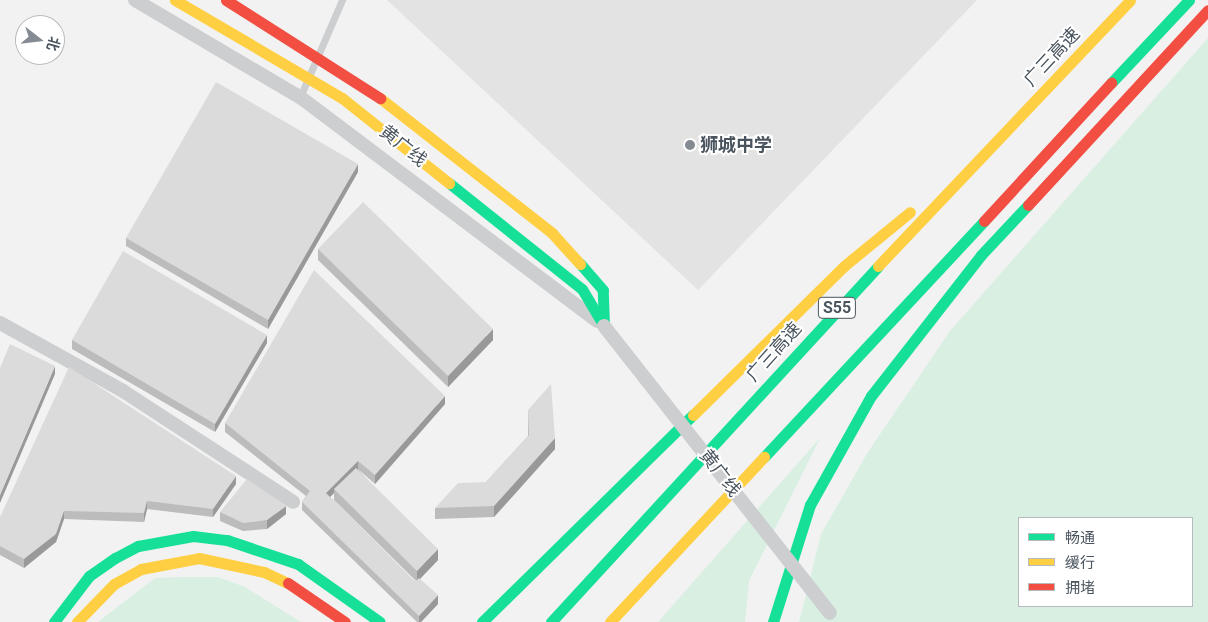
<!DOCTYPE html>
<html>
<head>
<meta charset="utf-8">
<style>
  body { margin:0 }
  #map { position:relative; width:1208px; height:622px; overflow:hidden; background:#f2f2f2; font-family:Roboto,"Noto Sans SC",sans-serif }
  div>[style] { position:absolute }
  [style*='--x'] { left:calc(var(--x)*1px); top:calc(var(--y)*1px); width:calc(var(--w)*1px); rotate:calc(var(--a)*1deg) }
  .education>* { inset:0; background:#e4e3e4 }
  .green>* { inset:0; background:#d8efe2 }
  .lane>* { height:7px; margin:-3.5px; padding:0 3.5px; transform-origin:3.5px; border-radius:3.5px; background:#ccced0 }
  .street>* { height:14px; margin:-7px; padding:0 7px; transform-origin:7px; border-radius:7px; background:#ccced0 }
  .fast>* { height:11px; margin:-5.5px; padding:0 5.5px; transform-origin:5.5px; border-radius:5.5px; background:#16e098 }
  .slow>* { height:11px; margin:-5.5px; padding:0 5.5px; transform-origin:5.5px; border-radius:5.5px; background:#ffcf43 }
  .jam>* { height:11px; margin:-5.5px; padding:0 5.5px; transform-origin:5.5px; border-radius:5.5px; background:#f24e42 }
  .street-bridge>* { height:14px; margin:-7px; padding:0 7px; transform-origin:7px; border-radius:7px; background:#ccced0 }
  .wall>* { inset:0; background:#bcbcbd }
  .shaded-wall>* { inset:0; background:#99999a }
  .building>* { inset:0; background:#dbdbdc }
  .dots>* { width:14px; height:14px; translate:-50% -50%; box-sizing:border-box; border:2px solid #fff; border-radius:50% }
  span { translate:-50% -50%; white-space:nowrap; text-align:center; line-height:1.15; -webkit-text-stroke:4px #fff; paint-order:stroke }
  .shield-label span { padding:1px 4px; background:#fff; border:1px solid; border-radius:4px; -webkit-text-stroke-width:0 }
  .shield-label { font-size:16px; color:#4a545e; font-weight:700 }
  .street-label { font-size:18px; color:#4a545e }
  .poi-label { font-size:18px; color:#4a545e; font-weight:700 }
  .left { translate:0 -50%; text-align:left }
  .legend { position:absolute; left:1018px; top:517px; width:175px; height:90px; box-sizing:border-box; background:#fff; border:1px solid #b7bbbf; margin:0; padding:6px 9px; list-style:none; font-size:15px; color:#4a545e }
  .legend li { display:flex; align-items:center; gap:10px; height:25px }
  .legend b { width:25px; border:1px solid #b7bbbf }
  .north { position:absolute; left:15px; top:15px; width:50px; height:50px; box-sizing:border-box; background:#fff; border:1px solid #b7bbbf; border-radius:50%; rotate:106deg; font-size:14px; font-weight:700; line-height:20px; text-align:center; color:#4a545e }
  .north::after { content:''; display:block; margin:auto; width:18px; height:22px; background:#858b92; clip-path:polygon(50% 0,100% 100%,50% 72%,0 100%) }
</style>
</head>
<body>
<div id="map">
  <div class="education">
    <i style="clip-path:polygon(387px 0,977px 0,698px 290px)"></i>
  </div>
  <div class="green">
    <i style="clip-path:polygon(evenodd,1208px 38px,1208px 622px,799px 622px,821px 534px,868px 452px,950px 331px,1208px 38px,1019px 518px,1192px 518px,1192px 606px,1019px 606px,1019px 518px)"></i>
    <i style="clip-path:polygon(820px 438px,749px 581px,745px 622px,658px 622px)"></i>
    <i style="clip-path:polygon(179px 577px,218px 577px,245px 587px,301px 622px,98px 622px,155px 578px)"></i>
  </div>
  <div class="lane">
    <i style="--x:300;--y:97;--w:106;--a:-66.6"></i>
  </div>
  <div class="street">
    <i style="--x:135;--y:0;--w:191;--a:30.5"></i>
    <i style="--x:300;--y:97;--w:372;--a:37"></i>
    <i style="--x:0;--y:323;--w:141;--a:28.9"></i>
    <i style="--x:123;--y:391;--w:203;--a:33.1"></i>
  </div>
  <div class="fast">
    <i style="--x:1111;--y:83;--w:114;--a:-46.8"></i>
    <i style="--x:449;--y:183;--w:170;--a:38.6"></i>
    <i style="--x:582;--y:289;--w:43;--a:59.3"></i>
    <i style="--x:604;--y:326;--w:36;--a:-92"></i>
    <i style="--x:603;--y:290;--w:35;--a:-131"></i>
    <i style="--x:764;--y:457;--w:323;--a:-47"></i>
    <i style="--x:54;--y:622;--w:58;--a:-52.7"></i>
    <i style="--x:89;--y:576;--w:32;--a:-35"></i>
    <i style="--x:115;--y:558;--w:26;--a:-28"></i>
    <i style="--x:138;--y:546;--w:56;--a:-10.3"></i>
    <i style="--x:193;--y:536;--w:34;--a:7"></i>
    <i style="--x:227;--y:540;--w:75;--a:18.7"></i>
    <i style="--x:298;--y:564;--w:100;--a:35.3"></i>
    <i style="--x:482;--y:622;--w:296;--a:-44.5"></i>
    <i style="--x:551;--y:622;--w:483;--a:-47.4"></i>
    <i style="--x:773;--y:622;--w:123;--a:-72.5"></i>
    <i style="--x:810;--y:505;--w:125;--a:-60.8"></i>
    <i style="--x:871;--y:396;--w:179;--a:-52"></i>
    <i style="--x:981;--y:255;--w:69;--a:-46.8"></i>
  </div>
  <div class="slow">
    <i style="--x:175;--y:0;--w:194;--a:30.4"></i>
    <i style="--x:342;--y:98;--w:137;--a:38.5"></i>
    <i style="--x:380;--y:98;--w:219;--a:38.1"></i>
    <i style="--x:552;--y:233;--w:42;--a:47.9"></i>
    <i style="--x:878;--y:266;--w:366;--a:-46.5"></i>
    <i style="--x:693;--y:415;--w:212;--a:-44.6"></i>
    <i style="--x:844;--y:266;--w:85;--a:-39.3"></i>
    <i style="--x:77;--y:622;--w:53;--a:-45.8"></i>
    <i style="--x:114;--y:584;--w:31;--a:-29"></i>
    <i style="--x:141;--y:569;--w:59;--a:-10.7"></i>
    <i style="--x:199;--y:558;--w:66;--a:12.2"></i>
    <i style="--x:264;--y:572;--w:26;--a:25"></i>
    <i style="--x:610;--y:622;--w:226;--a:-47"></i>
  </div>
  <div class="jam">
    <i style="--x:226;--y:0;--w:183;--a:32.5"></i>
    <i style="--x:1028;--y:205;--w:265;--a:-47.3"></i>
    <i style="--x:984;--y:221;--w:188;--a:-47.4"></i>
    <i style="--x:288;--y:583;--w:69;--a:34.4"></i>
  </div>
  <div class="street-bridge">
    <i style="--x:604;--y:326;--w:365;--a:51.8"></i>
  </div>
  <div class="wall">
    <i style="clip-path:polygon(358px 172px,268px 329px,126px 246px,126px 238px)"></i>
    <i style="clip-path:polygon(318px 249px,493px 340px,448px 387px,318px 260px)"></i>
    <i style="clip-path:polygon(72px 340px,267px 343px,215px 432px,72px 349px)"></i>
    <i style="clip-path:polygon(evenodd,445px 404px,375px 484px,358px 469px,438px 560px,420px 579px,438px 604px,421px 622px,417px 622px,302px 510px,302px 502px,306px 496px,225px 432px,225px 423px,445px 404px,334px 493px,334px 500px,416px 581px,415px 582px,330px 497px,334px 493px)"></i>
    <i style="clip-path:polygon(528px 410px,555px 449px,494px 517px,435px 519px,435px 508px,486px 482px,528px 436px)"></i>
    <i style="clip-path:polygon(236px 484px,213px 517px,147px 509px,144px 522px,64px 519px,56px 542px,24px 568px,0 555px,0 517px)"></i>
    <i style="clip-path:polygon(220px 512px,286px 514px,267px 529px,243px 531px,220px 521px)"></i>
  </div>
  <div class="shaded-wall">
    <i style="clip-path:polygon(358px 164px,358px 172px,268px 329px,268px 320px)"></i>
    <i style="clip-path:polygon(493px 329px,493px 340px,448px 387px,448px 376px)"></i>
    <i style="clip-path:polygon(267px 335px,267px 343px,215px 432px,215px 424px)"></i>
    <i style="clip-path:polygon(55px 366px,55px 374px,0 503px,0 495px)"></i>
    <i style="clip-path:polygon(445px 396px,445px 404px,375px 484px,375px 475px)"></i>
    <i style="clip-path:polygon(555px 438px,555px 449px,494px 517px,494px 506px)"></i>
    <i style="clip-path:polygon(358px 461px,358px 469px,336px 491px,334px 489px,334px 493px,326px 501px,326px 493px)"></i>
    <i style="clip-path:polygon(236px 476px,236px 484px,213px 517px,213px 509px)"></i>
    <i style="clip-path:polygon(147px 501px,147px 509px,144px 522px,144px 513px)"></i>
    <i style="clip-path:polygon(286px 506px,286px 514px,267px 529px,267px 520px)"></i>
    <i style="clip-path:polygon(64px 511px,64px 519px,56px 542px,24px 568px,24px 559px)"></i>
    <i style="clip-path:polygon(438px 549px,438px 560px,417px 582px,417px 571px)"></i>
    <i style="clip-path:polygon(438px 595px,438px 604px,421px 622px,419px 622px,419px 616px)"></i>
  </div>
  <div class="building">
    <i style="clip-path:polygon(216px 82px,358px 164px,268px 320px,126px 238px)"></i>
    <i style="clip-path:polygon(363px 202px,493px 329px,448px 376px,318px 249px)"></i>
    <i style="clip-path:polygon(123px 251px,267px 335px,215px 424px,72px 340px)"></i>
    <i style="clip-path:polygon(314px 270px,445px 396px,375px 475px,358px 461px,326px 493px,415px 582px,419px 578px,438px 595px,419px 616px,302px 502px,310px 491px,225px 423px)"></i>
    <i style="clip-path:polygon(10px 344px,55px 366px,0 495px,0 368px)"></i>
    <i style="clip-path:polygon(69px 367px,236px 476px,213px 509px,147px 501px,144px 513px,64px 511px,56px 534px,24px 559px,0 546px,0 517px)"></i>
    <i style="clip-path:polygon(551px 384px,555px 438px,494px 506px,435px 508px,458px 483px,486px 482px,529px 435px,528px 410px)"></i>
    <i style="clip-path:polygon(356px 468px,438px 549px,417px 571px,334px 489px)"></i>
    <i style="clip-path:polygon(247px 479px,286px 506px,267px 520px,243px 523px,220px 512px)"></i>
  </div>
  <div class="dots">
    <i style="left:690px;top:145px;background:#858b92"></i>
  </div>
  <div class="shield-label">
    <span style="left:837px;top:308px">S55</span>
  </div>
  <div class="street-label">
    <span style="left:1052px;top:57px;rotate:-47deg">广三高速</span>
    <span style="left:403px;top:146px;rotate:39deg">黄广线</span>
    <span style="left:774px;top:352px;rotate:-48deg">广三高速</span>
    <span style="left:720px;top:473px;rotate:52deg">黄广线</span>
  </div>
  <div class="poi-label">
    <span class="left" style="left:700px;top:145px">狮城中学</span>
  </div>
  <ul class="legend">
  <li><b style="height:6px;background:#16e098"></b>畅通</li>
  <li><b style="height:6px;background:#ffcf43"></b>缓行</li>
  <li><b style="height:6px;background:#f24e42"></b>拥堵</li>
  </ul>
  <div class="north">北</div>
</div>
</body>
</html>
